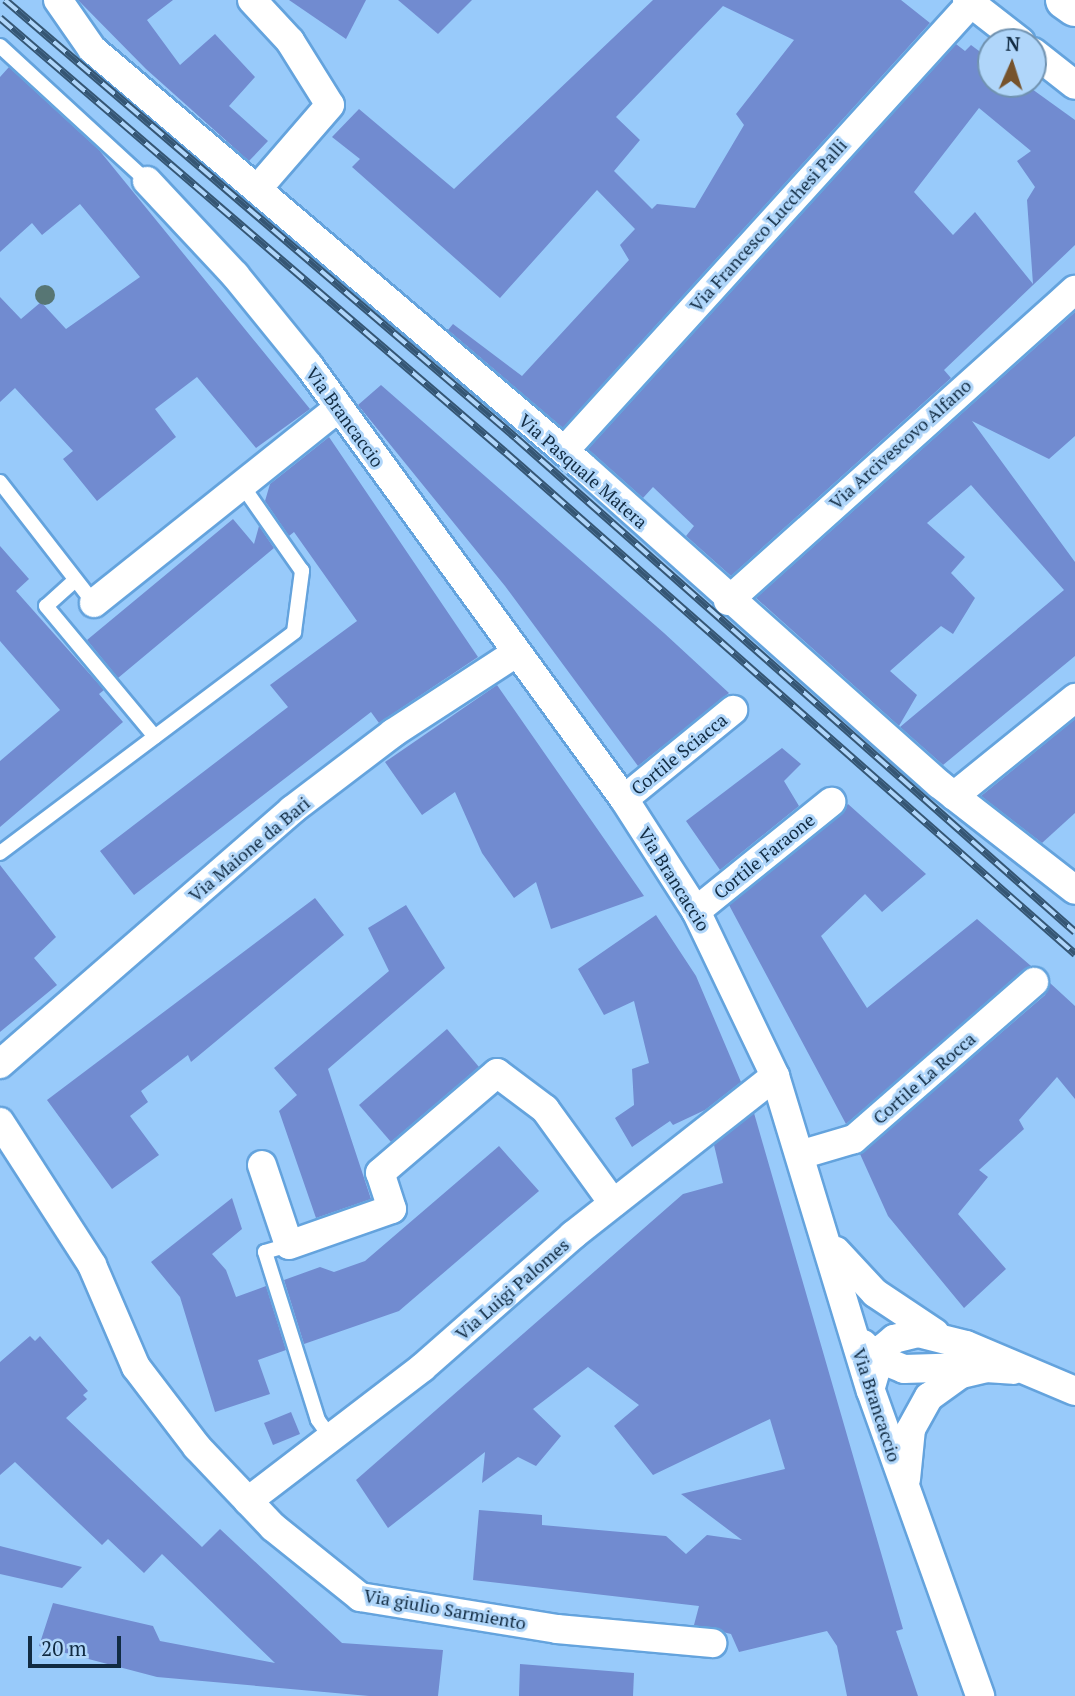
<!DOCTYPE html>
<html>
<head>
<meta charset="utf-8">
<style>
  body { margin:0 }
  #map { position:relative; width:1075px; height:1696px; overflow:hidden; background:#98cafa; font-family:"PT Serif",serif }
  div>[style] { position:absolute }
  [style*='--x'] { left:calc(var(--x)*1px); top:calc(var(--y)*1px); width:calc(var(--w)*1px); rotate:calc(var(--a)*1deg) }
  .building>* { inset:0; background:#718bd0 }
  .roads { filter:drop-shadow(2px 0 #64a3dd) drop-shadow(-2px 0 #64a3dd) drop-shadow(0 2px #64a3dd) drop-shadow(0 -2px #64a3dd) }
  .lane>* { height:14px; margin:-7px; padding:0 7px; transform-origin:7px; border-radius:7px; background:#fff }
  .street>* { height:28px; margin:-14px; padding:0 14px; transform-origin:14px; border-radius:14px; background:#fff }
  .secondary>* { height:38px; margin:-19px; padding:0 19px; transform-origin:19px; border-radius:19px; background:#fff }
  .rail>* { height:8px; margin-top:-4px; transform-origin:0; background:repeating-linear-gradient(90deg,#b0d6fa 0 16px,#355674 0 32px); box-sizing:border-box; border-block:2px solid #355674 }
  .trees>* { width:20px; height:20px; margin:-10px; border-radius:50%; background:#577674 }
  span { translate:-50% -50%; white-space:nowrap; text-align:center; line-height:1.15; -webkit-text-stroke:6px #b0d6fa; paint-order:stroke }
  .street-label { font-size:18px; color:#112b42 }
  .north { position:absolute; left:977px; top:28px; width:70px; height:70px; box-sizing:border-box; background:#b0d6fa; border:2px solid #7092b0; border-radius:50%; rotate:3deg; font-size:19px; font-weight:700; line-height:28px; text-align:center; color:#112b42 }
  .north::after { content:''; display:block; margin:auto; width:24px; height:32px; background:#76532c; clip-path:polygon(50% 0,100% 100%,50% 72%,0 100%) }
  .scale { position:absolute; left:28px; top:1636px; width:93px; height:32px; box-sizing:border-box; border:4px solid #112b42; border-top:0; padding-left:9px; font-size:21px; line-height:24px; white-space:nowrap; color:#112b42; -webkit-text-stroke:5px #b0d6fa; paint-order:stroke }
</style>
</head>
<body>
<div id="map">
  <div class="building">
    <i style="clip-path:polygon(78px 0,173px 0,147px 20px,180px 65px,215px 34px,255px 77px,229px 106px,268px 141px,249px 161px,146px 69px)"></i>
    <i style="clip-path:polygon(289px 0,366px 0,346px 39px)"></i>
    <i style="clip-path:polygon(398px 0,472px 0,438px 34px)"></i>
    <i style="clip-path:polygon(evenodd,653px 0,901px 0,930px 23px,563px 428px,448px 330px,453px 324px,522px 376px,629px 260px,620px 245px,635px 229px,597px 190px,500px 298px,352px 167px,360px 159px,332px 137px,359px 109px,454px 189px,653px 0,723px 6px,794px 40px,736px 114px,744px 125px,695px 208px,657px 204px,652px 209px,614px 171px,640px 140px,616px 117px,723px 6px)"></i>
    <i style="clip-path:polygon(evenodd,956px 44px,965px 51px,971px 45px,991px 60px,991px 84px,1025px 84px,1075px 120px,1075px 245px,944px 370px,951px 378px,731px 576px,686px 536px,694px 526px,653px 487px,643px 498px,588px 449px,956px 44px,979px 108px,1031px 151px,1017px 161px,1035px 187px,1027px 200px,1033px 284px,975px 212px,953px 235px,914px 192px,979px 108px)"></i>
    <i style="clip-path:polygon(9px 67px,99px 150px,310px 409px,256px 448px,197px 377px,155px 409px,176px 437px,97px 501px,63px 459px,73px 451px,15px 388px,0 402px,0 297px,21px 319px,41px 302px,66px 329px,140px 277px,80px 204px,42px 235px,32px 223px,0 252px,0 77px)"></i>
    <i style="clip-path:polygon(1075px 312px,1075px 436px,1049px 459px,972px 421px,1075px 562px,1075px 656px,943px 765px,900px 727px,1064px 590px,971px 485px,927px 523px,965px 557px,951px 573px,975px 598px,953px 634px,941px 626px,890px 671px,917px 695px,899px 726px,756px 598px)"></i>
    <i style="clip-path:polygon(381px 385px,664px 633px,729px 693px,638px 766px,505px 586px,358px 405px)"></i>
    <i style="clip-path:polygon(329px 437px,478px 657px,379px 723px,371px 712px,134px 895px,100px 851px,288px 707px,270px 685px,357px 621px,294px 532px,289px 536px,265px 501px,270px 484px)"></i>
    <i style="clip-path:polygon(233px 519px,254px 544px,259px 526px,274px 548px,118px 678px,87px 640px)"></i>
    <i style="clip-path:polygon(0 546px,29px 579px,16px 591px,104px 690px,99px 694px,123px 722px,0 827px,0 761px,60px 710px,0 641px)"></i>
    <i style="clip-path:polygon(497px 685px,644px 896px,551px 929px,536px 882px,514px 898px,482px 853px,455px 792px,422px 815px,385px 762px)"></i>
    <i style="clip-path:polygon(1075px 719px,1075px 813px,1042px 843px,981px 796px)"></i>
    <i style="clip-path:polygon(782px 748px,801px 764px,784px 781px,799px 806px,720px 870px,686px 821px)"></i>
    <i style="clip-path:polygon(848px 804px,926px 874px,882px 912px,865px 894px,821px 936px,867px 1008px,977px 919px,1031px 966px,846px 1124px,729px 905px)"></i>
    <i style="clip-path:polygon(0 865px,56px 937px,34px 958px,57px 985px,0 1032px)"></i>
    <i style="clip-path:polygon(315px 898px,344px 935px,191px 1062px,188px 1055px,141px 1091px,148px 1102px,130px 1116px,159px 1155px,112px 1189px,47px 1100px)"></i>
    <i style="clip-path:polygon(406px 905px,445px 968px,328px 1069px,371px 1199px,316px 1218px,279px 1111px,297px 1095px,274px 1068px,389px 971px,368px 928px)"></i>
    <i style="clip-path:polygon(656px 915px,696px 976px,741px 1082px,705px 1110px,673px 1125px,670px 1121px,632px 1147px,615px 1118px,634px 1105px,632px 1069px,649px 1063px,634px 1001px,604px 1015px,578px 969px)"></i>
    <i style="clip-path:polygon(1050px 983px,1075px 1006px,1075px 1099px,1057px 1077px,1019px 1120px,1024px 1129px,979px 1170px,988px 1177px,958px 1214px,1006px 1269px,964px 1308px,888px 1216px,860px 1154px,1045px 995px)"></i>
    <i style="clip-path:polygon(447px 1029px,479px 1067px,391px 1142px,359px 1105px)"></i>
    <i style="clip-path:polygon(754px 1113px,903px 1629px,896px 1631px,918px 1696px,847px 1696px,837px 1646px,827px 1631px,739px 1652px,731px 1634px,694px 1625px,699px 1606px,473px 1580px,479px 1510px,542px 1515px,542px 1525px,666px 1536px,686px 1554px,707px 1535px,742px 1540px,681px 1494px,785px 1469px,770px 1419px,653px 1475px,614px 1426px,639px 1405px,588px 1367px,533px 1409px,561px 1436px,536px 1466px,518px 1457px,482px 1483px,485px 1452px,388px 1528px,356px 1480px,683px 1194px,723px 1183px,714px 1145px)"></i>
    <i style="clip-path:polygon(499px 1146px,539px 1191px,399px 1311px,304px 1344px,284px 1280px,320px 1267px,334px 1272px,365px 1261px)"></i>
    <i style="clip-path:polygon(232px 1198px,242px 1229px,212px 1254px,226px 1270px,236px 1297px,266px 1286px,286px 1350px,258px 1360px,270px 1394px,215px 1412px,180px 1297px,151px 1262px)"></i>
    <i style="clip-path:polygon(30px 1336px,35px 1341px,40px 1336px,88px 1391px,83px 1395px,87px 1399px,66px 1418px,202px 1547px,220px 1529px,342px 1643px,443px 1650px,438px 1696px,369px 1696px,157px 1677px,39px 1646px,53px 1603px,153px 1626px,160px 1641px,275px 1663px,162px 1554px,144px 1573px,108px 1539px,102px 1545px,15px 1462px,0 1475px,0 1362px)"></i>
    <i style="clip-path:polygon(291px 1412px,300px 1434px,273px 1445px,264px 1423px)"></i>
    <i style="clip-path:polygon(0 1546px,82px 1567px,62px 1588px,0 1574px)"></i>
    <i style="clip-path:polygon(520px 1664px,634px 1673px,633px 1696px,519px 1696px)"></i>
  </div>
  <div class="roads">
    <div class="lane">
      <i style="--x:0;--y:46;--w:200;--a:42.6"></i>
      <i style="--x:0;--y:482;--w:153;--a:52.2"></i>
      <i style="--x:73;--y:582;--w:36;--a:138"></i>
      <i style="--x:46;--y:606;--w:170;--a:50.2"></i>
      <i style="--x:0;--y:853;--w:368;--a:-36.9"></i>
      <i style="--x:294;--y:632;--w:62;--a:-82.5"></i>
      <i style="--x:302;--y:571;--w:105;--a:-124.9"></i>
      <i style="--x:289;--y:1245;--w:25;--a:164"></i>
      <i style="--x:265;--y:1252;--w:176;--a:72.5"></i>
      <i style="--x:318;--y:1420;--w:22;--a:54"></i>
    </div>
    <div class="street">
      <i style="--x:58;--y:0;--w:60;--a:55.2"></i>
      <i style="--x:92;--y:49;--w:643;--a:40.4"></i>
      <i style="--x:582;--y:466;--w:478;--a:41.7"></i>
      <i style="--x:939;--y:784;--w:172;--a:37.9"></i>
      <i style="--x:252;--y:0;--w:56;--a:47.2"></i>
      <i style="--x:290;--y:41;--w:75;--a:58"></i>
      <i style="--x:330;--y:105;--w:108;--a:130.9"></i>
      <i style="--x:967;--y:0;--w:68;--a:37.9"></i>
      <i style="--x:1033;--y:52;--w:53;--a:38.2"></i>
      <i style="--x:147;--y:181;--w:129;--a:46.9"></i>
      <i style="--x:235;--y:275;--w:117;--a:50.9"></i>
      <i style="--x:309;--y:366;--w:535;--a:53.96"></i>
      <i style="--x:624;--y:799;--w:133;--a:57.3"></i>
      <i style="--x:696;--y:911;--w:183;--a:64.4"></i>
      <i style="--x:775;--y:1076;--w:329;--a:73.1"></i>
      <i style="--x:871;--y:1391;--w:324;--a:70.3"></i>
      <i style="--x:564;--y:451;--w:610;--a:-47.73"></i>
      <i style="--x:728;--y:601;--w:466;--a:-41.9"></i>
      <i style="--x:94;--y:603;--w:312;--a:-38.6"></i>
      <i style="--x:954;--y:796;--w:156;--a:-39"></i>
      <i style="--x:624;--y:799;--w:141;--a:-39.2"></i>
      <i style="--x:696;--y:911;--w:174;--a:-38.9"></i>
      <i style="--x:0;--y:1064;--w:387;--a:-41"></i>
      <i style="--x:292;--y:810;--w:127;--a:-37.3"></i>
      <i style="--x:393;--y:733;--w:145;--a:-33.1"></i>
      <i style="--x:0;--y:1122;--w:170;--a:57.2"></i>
      <i style="--x:92;--y:1265;--w:111;--a:66.7"></i>
      <i style="--x:136;--y:1367;--w:101;--a:52.7"></i>
      <i style="--x:197;--y:1447;--w:110;--a:46.5"></i>
      <i style="--x:273;--y:1527;--w:112;--a:38.8"></i>
      <i style="--x:360;--y:1597;--w:200;--a:9.2"></i>
      <i style="--x:557;--y:1629;--w:156;--a:5.2"></i>
      <i style="--x:803;--y:1154;--w:53;--a:-16.4"></i>
      <i style="--x:854;--y:1139;--w:239;--a:-41.1"></i>
      <i style="--x:262;--y:1165;--w:84;--a:71.4"></i>
      <i style="--x:289;--y:1245;--w:109;--a:-19.3"></i>
      <i style="--x:392;--y:1209;--w:38;--a:-108"></i>
      <i style="--x:380;--y:1173;--w:154;--a:-40.5"></i>
      <i style="--x:497;--y:1073;--w:60;--a:36.9"></i>
      <i style="--x:545;--y:1109;--w:116;--a:54.1"></i>
      <i style="--x:836;--y:1251;--w:57;--a:47.1"></i>
      <i style="--x:875;--y:1293;--w:72;--a:33.7"></i>
      <i style="--x:863;--y:1344;--w:20;--a:45"></i>
      <i style="--x:877;--y:1358;--w:29;--a:22"></i>
      <i style="--x:904;--y:1369;--w:64;--a:-1.8"></i>
      <i style="--x:871;--y:1387;--w:40;--a:-74"></i>
      <i style="--x:882;--y:1349;--w:16;--a:-40"></i>
      <i style="--x:894;--y:1339;--w:25;--a:-14"></i>
      <i style="--x:918;--y:1333;--w:49;--a:14"></i>
      <i style="--x:966;--y:1345;--w:118;--a:22.9"></i>
      <i style="--x:906;--y:1479;--w:50;--a:-84.3"></i>
      <i style="--x:911;--y:1429;--w:37;--a:-61"></i>
      <i style="--x:929;--y:1397;--w:39;--a:-36"></i>
      <i style="--x:961;--y:1374;--w:26;--a:-13"></i>
      <i style="--x:986;--y:1368;--w:27;--a:4"></i>
      <i style="--x:248;--y:1501;--w:220;--a:-37.4"></i>
      <i style="--x:423;--y:1367;--w:200;--a:-41.3"></i>
      <i style="--x:573;--y:1235;--w:257;--a:-38.2"></i>
    </div>
    <div class="secondary">
      <i style="--x:1065;--y:0;--w:12;--a:35"></i>
    </div>
  </div>
  <div class="rail">
    <i style="--x:5;--y:0;--w:673;--a:40.6"></i>
    <i style="--x:516;--y:438;--w:746;--a:41.47"></i>
    <i style="--x:0;--y:18;--w:666;--a:40.68"></i>
    <i style="--x:505;--y:452;--w:760;--a:41.37"></i>
  </div>
  <div class="trees">
    <i style="left:45px;top:295px"></i>
  </div>
  <div class="street-label">
    <span style="left:768px;top:225px;rotate:-48deg">Via Francesco Lucchesi Palli</span>
    <span style="left:345px;top:417px;rotate:54deg">Via Brancaccio</span>
    <span style="left:900px;top:444px;rotate:-42deg">Via Arcivescovo Alfano</span>
    <span style="left:583px;top:471px;rotate:41deg">Via Pasquale Matera</span>
    <span style="left:679px;top:754px;rotate:-39deg">Cortile Sciacca</span>
    <span style="left:249px;top:849px;rotate:-40deg">Via Maione da Bari</span>
    <span style="left:764px;top:856px;rotate:-39deg">Cortile Faraone</span>
    <span style="left:674px;top:879px;rotate:58deg">Via Brancaccio</span>
    <span style="left:924px;top:1078px;rotate:-41deg">Cortile La Rocca</span>
    <span style="left:512px;top:1289px;rotate:-41deg">Via Luigi Palomes</span>
    <span style="left:877px;top:1405px;rotate:72deg">Via Brancaccio</span>
    <span style="left:445px;top:1609px;rotate:10deg">Via giulio Sarmiento</span>
  </div>
  <div class="north">N</div>
  <div class="scale">20 m</div>
</div>
</body>
</html>
